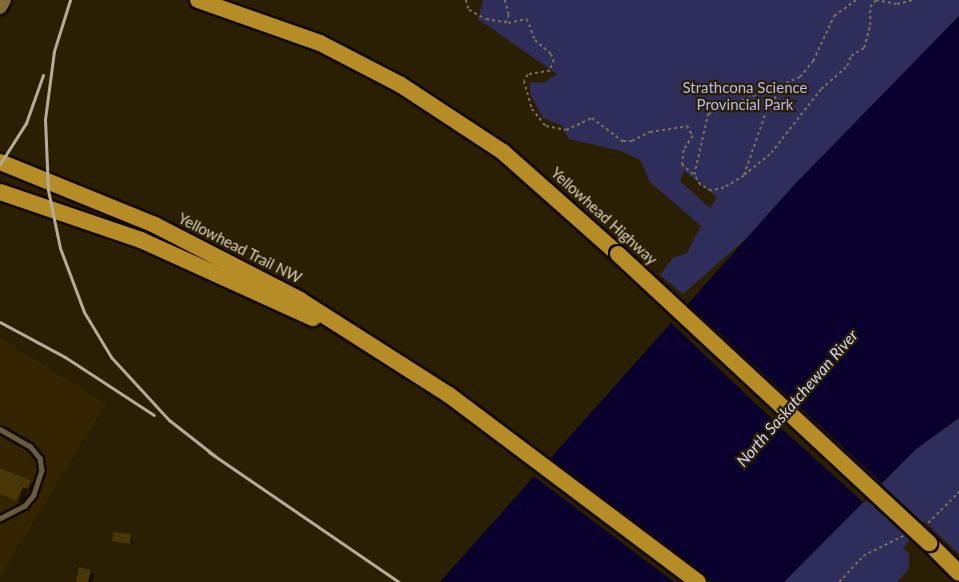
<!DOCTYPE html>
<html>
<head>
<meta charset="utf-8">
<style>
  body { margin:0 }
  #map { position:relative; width:959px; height:582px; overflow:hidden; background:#2b1f03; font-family:Lato,sans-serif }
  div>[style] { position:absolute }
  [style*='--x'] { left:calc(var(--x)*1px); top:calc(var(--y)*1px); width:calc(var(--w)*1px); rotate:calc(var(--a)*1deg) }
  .built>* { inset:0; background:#342400 }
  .green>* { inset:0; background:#2f2e5a }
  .water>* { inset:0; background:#0a002d }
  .pier>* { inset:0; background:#2b1f03 }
  .shadow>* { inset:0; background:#0007 }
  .building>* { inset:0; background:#4a3708 }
  .path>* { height:1.5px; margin-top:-0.75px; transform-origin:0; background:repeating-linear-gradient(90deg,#7a7058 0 3px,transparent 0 6px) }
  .roads { filter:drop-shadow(2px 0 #120900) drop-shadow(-2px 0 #120900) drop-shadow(0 2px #120900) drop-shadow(0 -2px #120900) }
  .service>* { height:4.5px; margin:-2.25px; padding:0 2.25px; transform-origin:2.25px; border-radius:2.25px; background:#695b3e }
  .secondary>* { height:14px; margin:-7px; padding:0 7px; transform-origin:7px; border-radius:7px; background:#806a37 }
  .motorway>* { height:16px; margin:-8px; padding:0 8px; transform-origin:8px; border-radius:8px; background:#b58c26 }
  .rail>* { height:3px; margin:-1.5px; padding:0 1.5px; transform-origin:1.5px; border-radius:1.5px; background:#b5ac98 }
  .bridges { filter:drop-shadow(2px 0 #120900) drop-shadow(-2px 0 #120900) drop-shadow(0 2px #120900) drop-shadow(0 -2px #120900) }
  .motorway-bridge>* { height:16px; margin:-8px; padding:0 8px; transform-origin:8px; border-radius:8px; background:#b58c26 }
  span { translate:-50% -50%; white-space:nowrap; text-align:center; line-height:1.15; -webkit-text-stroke:4.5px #2b1f03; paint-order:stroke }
  .park-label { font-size:15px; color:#b7b9f5 }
  .street-label { font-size:15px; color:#dad2c1 }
  .water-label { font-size:16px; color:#cfd1f9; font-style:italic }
</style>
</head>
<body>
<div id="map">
  <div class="built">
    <i style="clip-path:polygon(0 338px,106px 404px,0 576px)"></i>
  </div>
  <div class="green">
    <i style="clip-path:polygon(evenodd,483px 0,959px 0,959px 16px,757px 229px,683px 294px,660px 275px,673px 258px,687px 253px,701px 226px,650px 182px,640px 160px,621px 151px,569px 139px,561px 125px,543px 118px,530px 94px,530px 82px,543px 83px,557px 74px,478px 19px,483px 0,684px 171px,717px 197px,710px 208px,680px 181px,684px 171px)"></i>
    <i style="clip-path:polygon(959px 418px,959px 554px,924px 521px,903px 548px,909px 553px,909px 569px,897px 582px,784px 582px,916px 449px)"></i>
  </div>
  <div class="water">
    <i style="clip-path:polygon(959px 16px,959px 418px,916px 449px,784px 582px,440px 582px,794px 185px)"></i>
  </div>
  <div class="pier">
    <i style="clip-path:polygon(687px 303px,883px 484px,864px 503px,792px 438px,670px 322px)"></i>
    <i style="clip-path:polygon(547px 458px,711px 582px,674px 582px,532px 475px)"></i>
  </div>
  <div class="shadow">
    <i style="clip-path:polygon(0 470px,37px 486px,34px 492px,29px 490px,23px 503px,0 493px)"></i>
    <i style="clip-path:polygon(131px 536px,133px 545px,114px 540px)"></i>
    <i style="clip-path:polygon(90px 571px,94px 573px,92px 582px,77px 582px)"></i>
  </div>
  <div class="building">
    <i style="clip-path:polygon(0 468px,31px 481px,28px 489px,23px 487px,17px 501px,0 494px)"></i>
    <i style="clip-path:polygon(114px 532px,131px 534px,130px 544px,112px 541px)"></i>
    <i style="clip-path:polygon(79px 567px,91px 570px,88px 582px,76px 582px)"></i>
  </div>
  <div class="path">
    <i style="--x:466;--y:0;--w:10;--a:73"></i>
    <i style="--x:469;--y:10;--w:19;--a:28"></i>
    <i style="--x:486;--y:19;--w:22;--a:10"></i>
    <i style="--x:508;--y:23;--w:19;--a:-12"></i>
    <i style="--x:527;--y:19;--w:22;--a:69"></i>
    <i style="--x:535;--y:40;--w:21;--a:41"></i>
    <i style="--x:551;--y:54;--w:7;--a:63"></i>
    <i style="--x:554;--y:60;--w:12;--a:110"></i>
    <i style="--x:550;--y:71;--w:22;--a:170"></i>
    <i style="--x:528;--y:75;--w:7;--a:124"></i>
    <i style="--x:524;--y:81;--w:29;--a:74"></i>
    <i style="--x:532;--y:109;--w:22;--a:51"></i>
    <i style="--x:546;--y:126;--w:20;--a:11"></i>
    <i style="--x:566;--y:130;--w:29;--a:-25"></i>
    <i style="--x:592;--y:118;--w:39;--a:37"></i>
    <i style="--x:623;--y:141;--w:9;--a:0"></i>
    <i style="--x:632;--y:141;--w:20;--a:-27"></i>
    <i style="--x:650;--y:132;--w:37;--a:-9"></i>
    <i style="--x:687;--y:126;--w:12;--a:59"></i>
    <i style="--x:693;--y:136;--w:17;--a:123"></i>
    <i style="--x:684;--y:150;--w:14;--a:98"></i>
    <i style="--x:682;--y:164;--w:16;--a:43"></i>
    <i style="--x:505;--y:0;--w:16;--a:75"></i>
    <i style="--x:509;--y:15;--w:8;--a:113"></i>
    <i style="--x:876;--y:0;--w:21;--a:11"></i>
    <i style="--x:897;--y:4;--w:16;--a:-14"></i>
    <i style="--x:783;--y:87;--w:28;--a:125"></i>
    <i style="--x:767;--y:110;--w:70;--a:109.2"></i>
    <i style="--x:744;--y:176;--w:23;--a:149"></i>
    <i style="--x:724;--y:188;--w:13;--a:167"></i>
    <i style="--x:711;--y:191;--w:13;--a:-151"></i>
    <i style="--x:700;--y:185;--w:12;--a:-121"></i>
    <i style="--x:694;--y:175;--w:63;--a:-77.1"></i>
    <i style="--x:708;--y:114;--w:99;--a:-21.9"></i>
    <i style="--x:800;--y:77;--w:21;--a:-51"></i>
    <i style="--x:813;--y:61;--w:50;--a:-65"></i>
    <i style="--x:834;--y:16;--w:27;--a:-36"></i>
    <i style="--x:744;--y:175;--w:35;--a:-39"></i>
    <i style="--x:771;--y:153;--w:81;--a:-52"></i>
    <i style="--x:821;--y:89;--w:35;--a:-41"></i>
    <i style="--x:847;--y:66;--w:11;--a:-68"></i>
    <i style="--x:851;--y:56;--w:15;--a:-32"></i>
    <i style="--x:864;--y:48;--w:24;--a:-75"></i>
    <i style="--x:870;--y:25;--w:18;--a:-90"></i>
    <i style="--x:870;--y:7;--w:9;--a:-49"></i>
    <i style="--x:928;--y:523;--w:44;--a:-45"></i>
    <i style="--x:839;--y:582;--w:35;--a:-47"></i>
    <i style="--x:863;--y:556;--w:45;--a:-26.6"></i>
  </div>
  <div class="roads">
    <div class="service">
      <i style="--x:0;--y:429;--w:34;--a:30"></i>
      <i style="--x:30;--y:446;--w:16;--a:50"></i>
      <i style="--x:40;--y:458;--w:12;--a:81"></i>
      <i style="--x:42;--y:470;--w:26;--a:108"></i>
      <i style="--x:34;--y:495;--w:14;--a:129"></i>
      <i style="--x:25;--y:506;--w:28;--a:153"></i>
    </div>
    <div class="secondary">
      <i style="--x:0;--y:7;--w:8;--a:-60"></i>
    </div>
    <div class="motorway">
      <i style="--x:198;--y:0;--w:129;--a:19.4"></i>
      <i style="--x:320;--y:43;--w:91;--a:27.4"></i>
      <i style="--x:401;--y:85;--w:122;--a:33.3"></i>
      <i style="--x:503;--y:152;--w:154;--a:41.6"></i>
      <i style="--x:0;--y:162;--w:167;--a:22.1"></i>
      <i style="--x:155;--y:225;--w:163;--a:27.3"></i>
      <i style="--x:300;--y:300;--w:177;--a:32.5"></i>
      <i style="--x:449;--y:395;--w:311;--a:36.9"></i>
      <i style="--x:0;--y:192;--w:149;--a:18.8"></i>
      <i style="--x:141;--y:240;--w:189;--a:24.4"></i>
      <i style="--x:929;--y:543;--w:42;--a:45"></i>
    </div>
  </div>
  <div class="rail">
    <i style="--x:70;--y:0;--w:53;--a:107.4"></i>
    <i style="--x:54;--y:51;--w:69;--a:97.5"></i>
    <i style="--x:45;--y:119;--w:71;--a:87.6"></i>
    <i style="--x:48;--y:190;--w:59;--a:78.3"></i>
    <i style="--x:60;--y:248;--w:68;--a:69.4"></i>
    <i style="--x:84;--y:312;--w:52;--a:59"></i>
    <i style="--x:111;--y:357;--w:86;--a:47.4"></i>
    <i style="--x:169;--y:420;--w:58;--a:38"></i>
    <i style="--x:0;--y:164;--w:49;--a:-57.6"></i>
    <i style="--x:26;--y:123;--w:51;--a:-70.5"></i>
    <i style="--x:0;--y:322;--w:74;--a:28.3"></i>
    <i style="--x:65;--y:357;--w:106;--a:33.1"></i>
    <i style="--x:209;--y:452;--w:230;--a:34.4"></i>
  </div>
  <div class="bridges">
    <div class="motorway-bridge">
      <i style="--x:618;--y:254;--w:425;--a:42.9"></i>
    </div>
  </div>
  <div class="park-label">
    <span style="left:745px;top:96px">Strathcona Science<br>Provincial Park</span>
  </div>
  <div class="street-label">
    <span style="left:604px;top:216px;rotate:42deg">Yellowhead Highway</span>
    <span style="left:240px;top:248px;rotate:27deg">Yellowhead Trail NW</span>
  </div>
  <div class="water-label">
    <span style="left:797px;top:398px;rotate:-49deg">North Saskatchewan River</span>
  </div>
</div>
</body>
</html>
